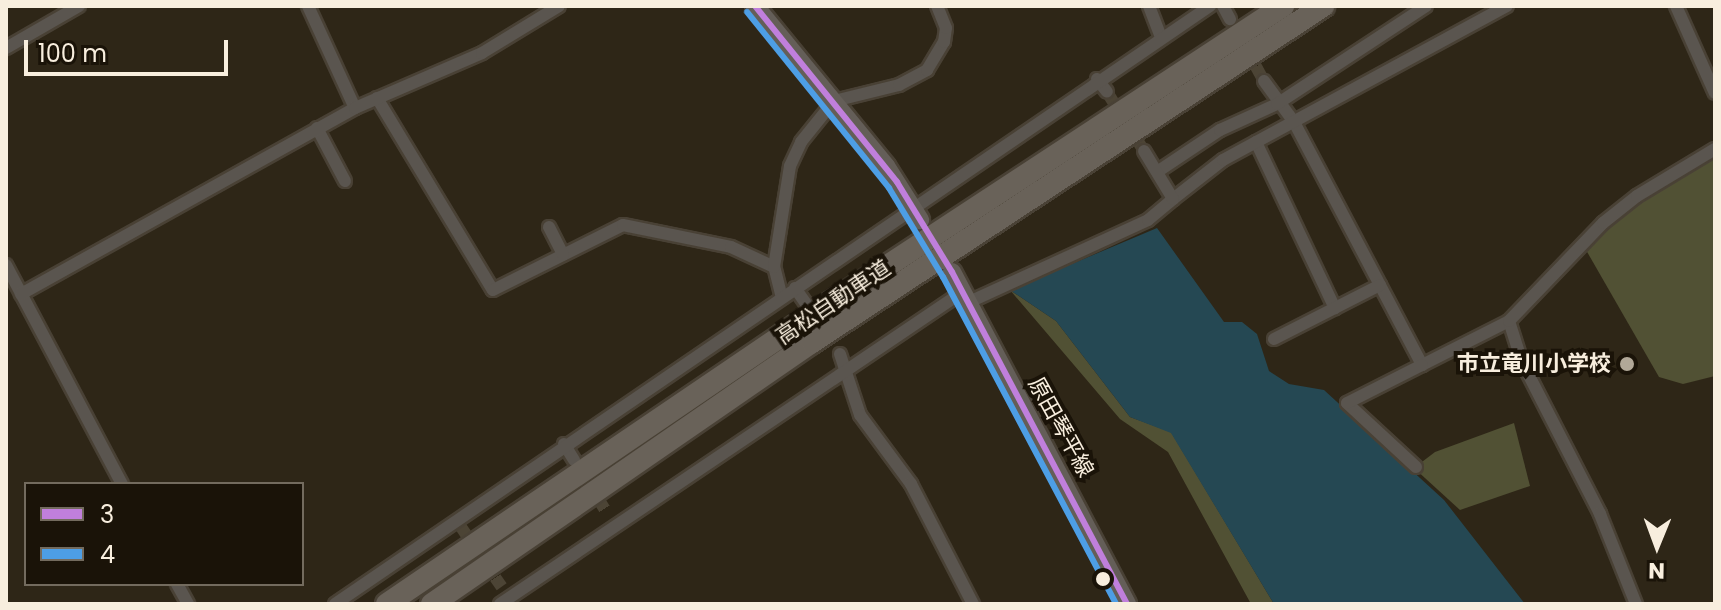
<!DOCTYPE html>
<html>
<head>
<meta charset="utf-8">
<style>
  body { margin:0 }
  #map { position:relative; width:1721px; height:610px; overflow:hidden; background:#2e2617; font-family:Poppins,"Noto Sans JP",sans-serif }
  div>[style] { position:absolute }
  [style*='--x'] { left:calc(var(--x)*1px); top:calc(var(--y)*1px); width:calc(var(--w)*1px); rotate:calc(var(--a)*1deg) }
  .green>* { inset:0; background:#515134 }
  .water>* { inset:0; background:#254853 }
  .street-tunnel>* { height:12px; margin-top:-6px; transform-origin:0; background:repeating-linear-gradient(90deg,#4c4435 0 12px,transparent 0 18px) }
  .roads { filter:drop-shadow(2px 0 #494135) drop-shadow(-2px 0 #494135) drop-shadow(0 2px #494135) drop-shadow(0 -2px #494135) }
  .street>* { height:12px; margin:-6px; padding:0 6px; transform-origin:6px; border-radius:6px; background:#5a554f }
  .secondary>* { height:18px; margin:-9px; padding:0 9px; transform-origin:9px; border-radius:9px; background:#645e58 }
  .highway>* { height:22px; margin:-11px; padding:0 11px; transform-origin:11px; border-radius:11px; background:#696259 }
  .bus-1>* { height:6px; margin:-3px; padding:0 3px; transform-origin:3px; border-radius:3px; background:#c07fdc }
  .bus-2>* { height:6px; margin:-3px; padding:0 3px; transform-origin:3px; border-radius:3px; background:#4d9ee5 }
  .dots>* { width:22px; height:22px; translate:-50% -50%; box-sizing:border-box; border:4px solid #1a1308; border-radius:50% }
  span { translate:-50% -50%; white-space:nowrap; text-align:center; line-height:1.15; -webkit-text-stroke:8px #1a1308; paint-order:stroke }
  .street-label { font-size:22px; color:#f8eede }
  .poi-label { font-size:22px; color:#f8eede; font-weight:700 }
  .right { translate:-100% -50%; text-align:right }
  .frame { position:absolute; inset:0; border:8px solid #f8eede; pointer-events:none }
  .legend { position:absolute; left:24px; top:482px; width:280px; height:104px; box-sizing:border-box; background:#1a1308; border:2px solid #736b5e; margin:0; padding:10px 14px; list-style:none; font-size:24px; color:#f8eede }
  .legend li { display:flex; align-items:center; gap:16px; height:40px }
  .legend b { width:40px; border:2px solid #736b5e }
  .north { position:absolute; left:1617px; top:506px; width:80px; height:80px; -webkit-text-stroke:6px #1a1308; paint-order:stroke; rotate:181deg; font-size:22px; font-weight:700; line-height:32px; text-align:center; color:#f8eede }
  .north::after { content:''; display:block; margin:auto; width:28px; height:36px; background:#f8eede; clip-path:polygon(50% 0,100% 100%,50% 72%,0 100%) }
  .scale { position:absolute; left:24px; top:40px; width:204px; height:36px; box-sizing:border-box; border:4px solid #f8eede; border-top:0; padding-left:10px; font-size:24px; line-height:28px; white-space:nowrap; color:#f8eede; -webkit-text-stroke:6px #1a1308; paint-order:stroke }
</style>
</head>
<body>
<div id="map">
  <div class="green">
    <i style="clip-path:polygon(1715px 157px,1715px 376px,1683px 384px,1659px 377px,1586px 250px,1631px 208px)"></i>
    <i style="clip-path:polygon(1010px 290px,1056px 321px,1130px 417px,1171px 432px,1274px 604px,1251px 604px,1168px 452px,1120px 419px)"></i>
    <i style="clip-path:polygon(1514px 423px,1530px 486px,1460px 510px,1414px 468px,1435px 452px)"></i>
  </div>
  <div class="water">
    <i style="clip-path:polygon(1157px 228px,1224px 322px,1242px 322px,1257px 334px,1269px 371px,1289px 384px,1324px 390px,1444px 500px,1525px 604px,1274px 604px,1171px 433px,1130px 417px,1056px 321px,1010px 290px)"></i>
  </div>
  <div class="street-tunnel">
    <i style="--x:1230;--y:19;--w:71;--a:61.3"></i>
    <i style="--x:1107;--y:92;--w:70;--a:57.9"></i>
    <i style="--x:579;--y:468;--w:53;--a:58.1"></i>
    <i style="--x:461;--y:527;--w:25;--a:56"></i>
    <i style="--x:485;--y:563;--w:29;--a:55"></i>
  </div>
  <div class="roads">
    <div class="street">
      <i style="--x:308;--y:6;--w:112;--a:65.3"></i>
      <i style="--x:1149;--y:6;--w:34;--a:69"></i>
      <i style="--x:1223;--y:6;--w:15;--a:62"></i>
      <i style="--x:1676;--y:6;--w:95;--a:65.9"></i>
      <i style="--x:6;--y:48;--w:84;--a:-29.9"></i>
      <i style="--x:1097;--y:79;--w:16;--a:52"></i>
      <i style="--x:1264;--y:81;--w:51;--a:53.8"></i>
      <i style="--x:1294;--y:122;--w:275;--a:62.2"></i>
      <i style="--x:1422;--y:365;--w:97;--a:-26.8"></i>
      <i style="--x:1509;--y:321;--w:43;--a:72.4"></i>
      <i style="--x:1522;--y:362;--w:171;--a:62.8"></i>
      <i style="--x:1600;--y:514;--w:97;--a:68.2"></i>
      <i style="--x:377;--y:98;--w:224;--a:58.9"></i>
      <i style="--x:493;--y:290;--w:145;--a:-26.6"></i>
      <i style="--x:623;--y:225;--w:110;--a:11.5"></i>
      <i style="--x:731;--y:247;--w:47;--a:24.9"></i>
      <i style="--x:317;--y:128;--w:60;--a:62.2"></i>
      <i style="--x:1256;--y:142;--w:184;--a:64.6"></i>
      <i style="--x:1157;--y:172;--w:76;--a:-33.7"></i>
      <i style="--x:1220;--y:130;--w:63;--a:-24.5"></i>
      <i style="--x:1277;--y:104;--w:178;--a:-33.3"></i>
      <i style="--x:1173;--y:199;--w:63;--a:-38"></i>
      <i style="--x:1223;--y:160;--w:323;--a:-28.5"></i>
      <i style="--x:549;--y:227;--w:31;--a:63"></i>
      <i style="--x:6;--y:265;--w:248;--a:62.1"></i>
      <i style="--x:795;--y:288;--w:19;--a:55"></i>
      <i style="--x:21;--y:294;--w:382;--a:-29.1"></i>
      <i style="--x:355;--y:108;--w:138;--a:-23.4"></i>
      <i style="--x:482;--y:53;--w:90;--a:-31.4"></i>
      <i style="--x:782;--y:298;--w:32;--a:-104"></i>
      <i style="--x:774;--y:267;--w:102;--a:-81"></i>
      <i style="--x:790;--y:166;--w:26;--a:-65"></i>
      <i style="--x:801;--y:142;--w:53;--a:-51.2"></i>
      <i style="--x:834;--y:101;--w:67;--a:-13.8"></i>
      <i style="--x:899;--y:85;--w:32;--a:-28"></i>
      <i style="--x:927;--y:70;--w:33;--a:-59"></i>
      <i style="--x:944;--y:42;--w:14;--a:-82"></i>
      <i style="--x:946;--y:28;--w:24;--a:-112"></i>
      <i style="--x:967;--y:303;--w:199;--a:-24.6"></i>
      <i style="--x:1148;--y:220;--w:33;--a:-40"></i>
      <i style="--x:1173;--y:199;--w:56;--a:-121.1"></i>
      <i style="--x:1509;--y:321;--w:136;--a:-46.2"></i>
      <i style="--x:1603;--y:223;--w:43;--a:-38.5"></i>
      <i style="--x:1637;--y:196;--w:91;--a:-31.1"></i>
      <i style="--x:1274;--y:339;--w:119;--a:-27"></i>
      <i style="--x:840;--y:354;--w:64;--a:71.8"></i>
      <i style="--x:860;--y:415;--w:86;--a:53.5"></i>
      <i style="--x:911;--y:484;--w:135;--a:62.7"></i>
      <i style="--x:564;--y:444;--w:19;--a:58"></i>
      <i style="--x:1416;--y:467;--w:94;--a:-137.2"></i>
      <i style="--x:1347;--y:403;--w:84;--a:-26.9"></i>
      <i style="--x:177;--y:584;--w:23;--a:61"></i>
      <i style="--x:335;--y:604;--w:1060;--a:-34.35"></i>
      <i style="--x:500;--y:604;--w:556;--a:-34"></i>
    </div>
    <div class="secondary">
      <i style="--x:755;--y:6;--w:207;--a:50.7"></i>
      <i style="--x:886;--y:166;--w:64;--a:57.8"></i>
      <i style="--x:952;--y:272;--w:375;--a:62.2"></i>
    </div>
    <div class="highway">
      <i style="--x:387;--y:604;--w:495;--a:-34.2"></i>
      <i style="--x:796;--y:326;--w:583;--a:-33.31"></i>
      <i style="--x:432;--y:604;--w:462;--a:-34.6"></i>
      <i style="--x:812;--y:342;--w:612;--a:-33.33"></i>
    </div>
  </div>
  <div class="bus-1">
    <i style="--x:755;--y:6;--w:226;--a:51.1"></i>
    <i style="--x:897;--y:182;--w:105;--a:58.6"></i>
    <i style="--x:952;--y:272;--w:375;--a:62.2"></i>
  </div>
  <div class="bus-2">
    <i style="--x:747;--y:12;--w:226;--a:51.1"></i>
    <i style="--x:889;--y:188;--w:104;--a:58.8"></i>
    <i style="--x:943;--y:277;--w:370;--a:62.1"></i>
  </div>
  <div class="dots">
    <i style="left:1627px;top:364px;background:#b1a898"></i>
    <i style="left:1103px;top:579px;background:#f8eede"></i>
  </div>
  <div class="street-label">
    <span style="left:833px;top:302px;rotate:-34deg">高松自動車道</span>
    <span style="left:1061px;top:427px;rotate:61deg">原田琴平線</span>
  </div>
  <div class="poi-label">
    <span class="right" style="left:1611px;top:364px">市立竜川小学校</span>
  </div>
  <div class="frame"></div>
  <ul class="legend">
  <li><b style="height:10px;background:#c07fdc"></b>3</li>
  <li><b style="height:10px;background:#4d9ee5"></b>4</li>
  </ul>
  <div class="north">N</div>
  <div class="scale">100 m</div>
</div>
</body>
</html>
